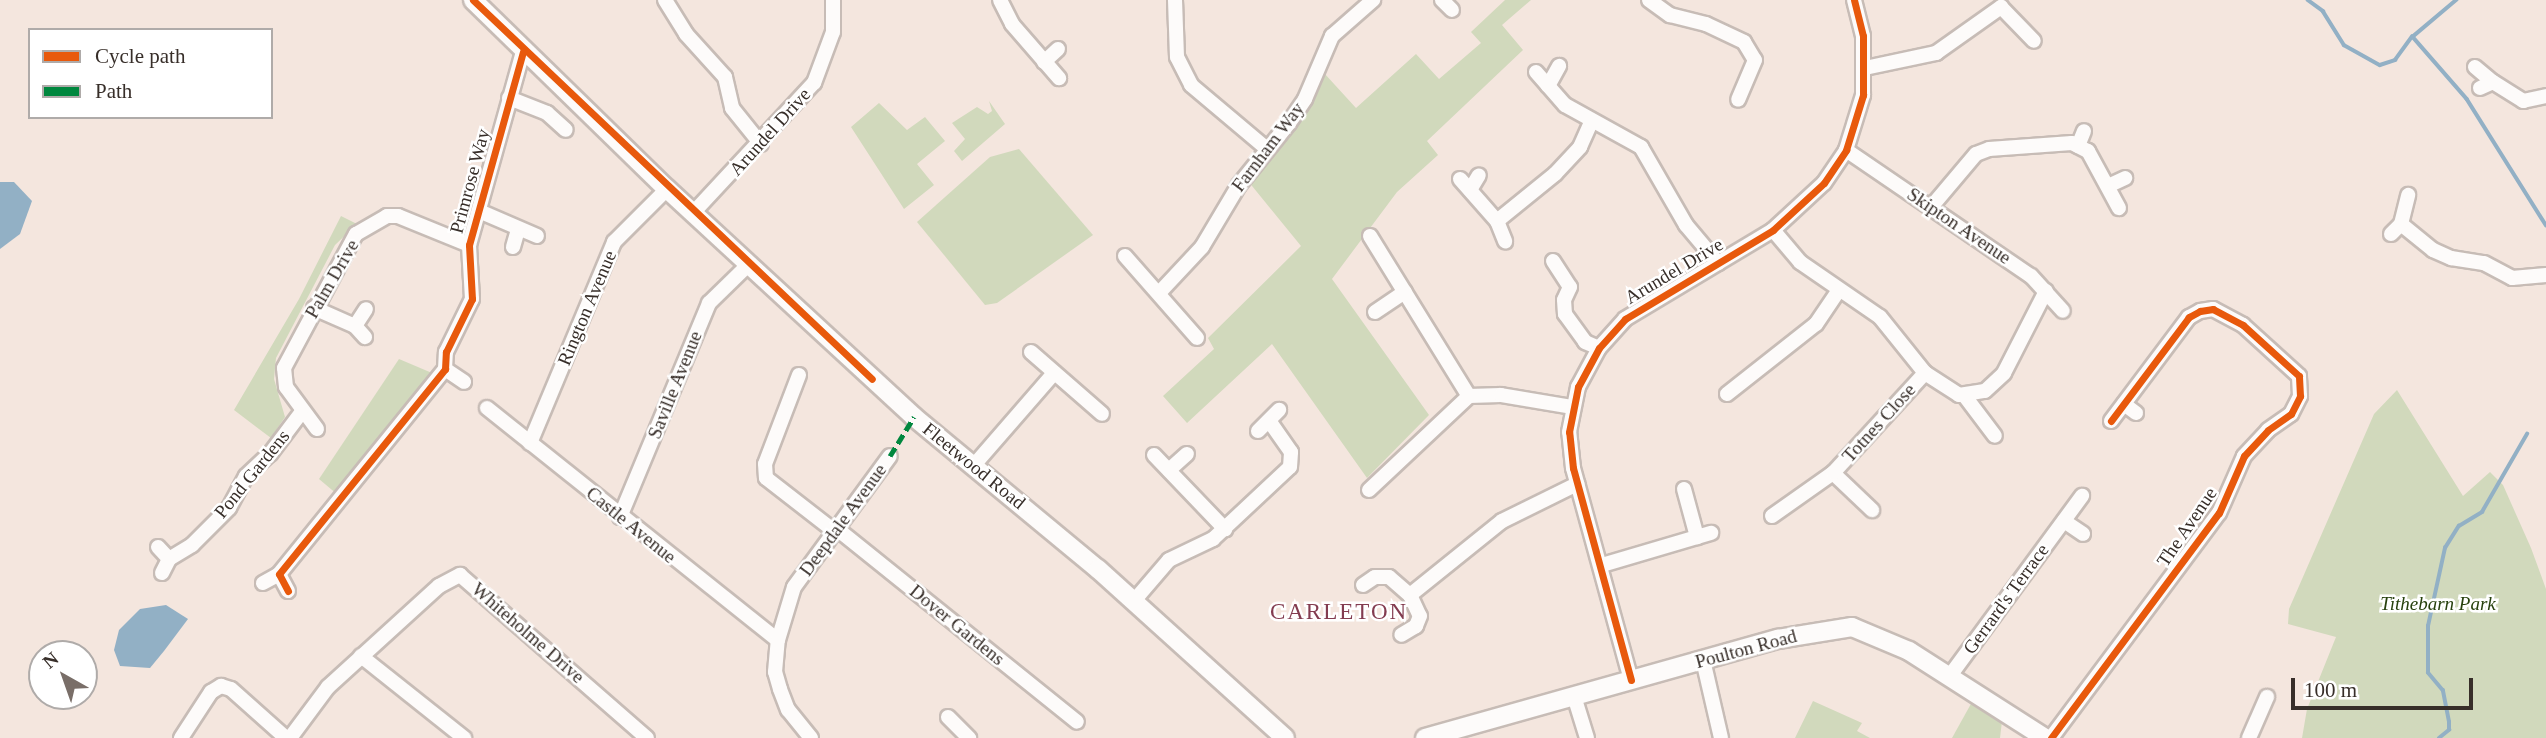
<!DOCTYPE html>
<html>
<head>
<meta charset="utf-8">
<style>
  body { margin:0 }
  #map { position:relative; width:2546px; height:738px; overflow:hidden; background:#f4e6de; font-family:Georgia,serif }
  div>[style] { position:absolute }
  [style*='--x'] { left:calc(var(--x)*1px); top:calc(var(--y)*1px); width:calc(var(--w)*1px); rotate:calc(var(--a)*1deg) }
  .green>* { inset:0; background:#d1d9bc }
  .water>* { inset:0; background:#92b0c5 }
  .stream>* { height:3.5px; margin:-1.75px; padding:0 1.75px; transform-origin:1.75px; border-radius:1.75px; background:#92b0c5 }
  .roads { filter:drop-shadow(2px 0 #c7bcb6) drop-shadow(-2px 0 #c7bcb6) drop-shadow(0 2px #c7bcb6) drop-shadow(0 -2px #c7bcb6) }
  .minor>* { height:14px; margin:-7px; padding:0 7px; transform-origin:7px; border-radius:7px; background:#fdfbfa }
  .major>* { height:18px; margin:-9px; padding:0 9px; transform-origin:9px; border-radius:9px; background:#fdfbfa }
  .quiet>* { height:5px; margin-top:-2.5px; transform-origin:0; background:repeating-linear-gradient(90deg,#00873e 0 10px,transparent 0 15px) }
  .cycleway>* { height:7px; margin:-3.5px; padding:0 3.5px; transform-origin:3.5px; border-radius:3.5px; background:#e8590c }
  span { translate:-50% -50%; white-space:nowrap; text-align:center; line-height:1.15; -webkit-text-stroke:5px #fff; paint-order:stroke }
  .street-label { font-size:19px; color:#372e29 }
  .park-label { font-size:19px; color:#27410d; font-style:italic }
  .quarter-label { font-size:23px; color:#833c50; letter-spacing:2px }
  .legend { position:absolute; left:28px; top:28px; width:245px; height:91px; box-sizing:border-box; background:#fff; border:2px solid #afaba9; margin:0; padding:9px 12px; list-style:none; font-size:21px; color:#372e29 }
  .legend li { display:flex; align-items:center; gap:14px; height:35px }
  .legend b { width:35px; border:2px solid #afaba9 }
  .north { position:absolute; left:28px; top:640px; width:70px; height:70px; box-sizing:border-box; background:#fff; border:2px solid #afaba9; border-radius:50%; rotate:320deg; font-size:19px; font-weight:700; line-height:28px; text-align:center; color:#372e29 }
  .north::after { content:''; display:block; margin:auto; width:24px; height:32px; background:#796e68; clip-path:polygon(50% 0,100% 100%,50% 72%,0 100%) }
  .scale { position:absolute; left:2291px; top:678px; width:182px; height:32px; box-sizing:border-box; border:4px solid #372e29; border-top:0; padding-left:9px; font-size:21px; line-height:24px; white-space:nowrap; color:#372e29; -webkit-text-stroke:5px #fff; paint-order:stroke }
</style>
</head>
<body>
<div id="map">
  <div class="green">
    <i style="clip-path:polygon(1505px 0,1531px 0,1502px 25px,1523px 50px,1427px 141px,1438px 155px,1397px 192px,1332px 279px,1429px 415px,1367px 478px,1272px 344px,1187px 423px,1163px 396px,1214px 349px,1208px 338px,1301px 246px,1248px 181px,1324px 73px,1356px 108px,1416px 54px,1439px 79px,1481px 43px,1471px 32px)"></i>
    <i style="clip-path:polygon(989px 101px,1005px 124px,962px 161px,954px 151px,965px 139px,952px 123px,977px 107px,988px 114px,992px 111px)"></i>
    <i style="clip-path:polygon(879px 103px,907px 130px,925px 117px,945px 141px,917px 164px,934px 185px,904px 209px,851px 127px)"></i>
    <i style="clip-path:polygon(1019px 149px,1093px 235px,997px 303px,985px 305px,917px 222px,990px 157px)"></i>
    <i style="clip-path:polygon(341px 216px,357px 224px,335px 245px,276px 358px,274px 379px,285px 417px,271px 438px,234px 410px,299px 299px)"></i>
    <i style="clip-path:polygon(399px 359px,432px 373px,338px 495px,319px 479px)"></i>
    <i style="clip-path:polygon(2397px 390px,2463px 496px,2490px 472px,2503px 485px,2531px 548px,2546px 589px,2546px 738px,2302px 738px,2307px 709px,2336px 637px,2288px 624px,2289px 609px,2374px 414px)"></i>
    <i style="clip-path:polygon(1813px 701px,1862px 723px,1857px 731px,1870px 738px,1795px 738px)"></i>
    <i style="clip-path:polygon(1972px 702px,2002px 721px,2000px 738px,1952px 738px)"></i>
  </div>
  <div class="water">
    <i style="clip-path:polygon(0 182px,14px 182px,32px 201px,20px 234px,0 249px)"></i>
    <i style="clip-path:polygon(166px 605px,188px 619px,164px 651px,150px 668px,120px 666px,114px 650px,119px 630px,140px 609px)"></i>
  </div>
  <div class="stream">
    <i style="--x:2308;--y:0;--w:19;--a:36"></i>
    <i style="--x:2323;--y:11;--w:40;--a:58"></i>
    <i style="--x:2344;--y:45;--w:41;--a:29.1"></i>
    <i style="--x:2380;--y:65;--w:16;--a:-18"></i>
    <i style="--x:2395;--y:60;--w:29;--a:-54"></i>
    <i style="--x:2457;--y:0;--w:57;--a:139.9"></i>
    <i style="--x:2413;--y:37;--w:82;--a:48.9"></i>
    <i style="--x:2467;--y:99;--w:149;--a:57.9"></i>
    <i style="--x:2439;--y:738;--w:13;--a:-39"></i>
    <i style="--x:2449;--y:730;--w:8;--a:-90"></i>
    <i style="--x:2449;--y:722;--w:32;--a:-101"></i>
    <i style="--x:2443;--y:691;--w:23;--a:-130"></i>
    <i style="--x:2428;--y:673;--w:47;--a:-90"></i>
    <i style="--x:2428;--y:626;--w:80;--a:-77.7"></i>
    <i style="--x:2445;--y:548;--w:26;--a:-58"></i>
    <i style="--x:2459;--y:526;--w:27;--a:-31"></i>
    <i style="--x:2482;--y:512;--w:90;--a:-60"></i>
  </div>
  <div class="roads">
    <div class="minor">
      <i style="--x:665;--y:0;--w:40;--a:58"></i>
      <i style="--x:686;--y:34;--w:58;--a:47.8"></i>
      <i style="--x:725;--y:77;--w:32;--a:77"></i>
      <i style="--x:732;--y:108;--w:46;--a:51.1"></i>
      <i style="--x:1000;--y:0;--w:27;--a:63"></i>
      <i style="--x:1012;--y:24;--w:72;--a:49"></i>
      <i style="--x:1175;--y:0;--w:57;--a:88"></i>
      <i style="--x:1177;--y:57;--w:31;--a:63"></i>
      <i style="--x:1191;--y:85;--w:99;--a:40.1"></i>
      <i style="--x:1442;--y:0;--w:14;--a:45"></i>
      <i style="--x:1649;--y:0;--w:26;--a:36"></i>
      <i style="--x:1670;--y:15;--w:37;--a:14"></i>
      <i style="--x:1706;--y:24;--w:42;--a:25.3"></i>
      <i style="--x:1744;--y:42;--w:21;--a:59"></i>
      <i style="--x:1755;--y:60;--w:43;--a:113"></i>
      <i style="--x:1044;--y:62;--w:19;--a:-43"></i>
      <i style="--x:2475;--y:67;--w:23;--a:40"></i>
      <i style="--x:1865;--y:68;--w:73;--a:-11.9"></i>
      <i style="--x:1936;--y:53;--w:80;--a:-35.3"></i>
      <i style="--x:2001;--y:7;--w:47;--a:45.9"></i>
      <i style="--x:1536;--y:72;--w:44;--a:48.7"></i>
      <i style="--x:1565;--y:105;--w:87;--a:28.9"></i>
      <i style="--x:1641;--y:147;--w:90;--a:60"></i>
      <i style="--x:1686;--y:225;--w:50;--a:49.9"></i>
      <i style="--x:1548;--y:86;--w:23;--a:-61"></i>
      <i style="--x:2480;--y:88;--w:14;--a:-25"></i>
      <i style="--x:2493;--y:82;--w:36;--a:32"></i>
      <i style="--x:2523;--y:101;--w:24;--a:-12"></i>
      <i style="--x:509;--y:98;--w:41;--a:21.5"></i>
      <i style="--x:547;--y:113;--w:25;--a:42"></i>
      <i style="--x:2078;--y:146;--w:16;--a:-68"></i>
      <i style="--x:1846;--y:150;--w:224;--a:34.3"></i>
      <i style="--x:2031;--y:276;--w:47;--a:47.6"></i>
      <i style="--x:1460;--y:179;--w:56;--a:48.6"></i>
      <i style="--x:1497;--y:221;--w:22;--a:68"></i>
      <i style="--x:2108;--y:186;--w:19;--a:-25"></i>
      <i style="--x:1470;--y:190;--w:17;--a:-59"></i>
      <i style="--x:1932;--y:206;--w:68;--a:-49.8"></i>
      <i style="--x:1976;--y:154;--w:14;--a:-21"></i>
      <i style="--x:1989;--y:149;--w:83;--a:-4.1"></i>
      <i style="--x:2072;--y:143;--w:18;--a:27"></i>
      <i style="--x:2088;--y:151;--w:65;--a:61.5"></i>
      <i style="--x:479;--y:211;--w:63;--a:23.3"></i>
      <i style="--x:693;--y:213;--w:178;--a:-47.1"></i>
      <i style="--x:814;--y:83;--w:54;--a:-69.6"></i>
      <i style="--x:833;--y:32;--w:32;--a:-90"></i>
      <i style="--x:1497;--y:221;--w:75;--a:-39"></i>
      <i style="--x:1555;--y:174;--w:37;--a:-47"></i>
      <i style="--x:1580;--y:147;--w:27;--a:-66"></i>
      <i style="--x:2401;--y:224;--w:41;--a:39.1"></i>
      <i style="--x:2433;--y:250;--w:20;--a:24"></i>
      <i style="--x:2451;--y:258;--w:33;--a:9"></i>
      <i style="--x:2484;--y:263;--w:32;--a:28"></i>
      <i style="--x:2512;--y:278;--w:34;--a:-5"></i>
      <i style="--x:1773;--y:230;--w:42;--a:49.8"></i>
      <i style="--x:1800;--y:262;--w:97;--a:34.5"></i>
      <i style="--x:1880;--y:317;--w:72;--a:51.2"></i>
      <i style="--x:1925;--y:373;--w:40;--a:32.9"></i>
      <i style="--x:1959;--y:395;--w:26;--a:-9"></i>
      <i style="--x:1985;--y:391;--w:26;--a:-43"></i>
      <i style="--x:2004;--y:373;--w:92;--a:-62.9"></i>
      <i style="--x:2391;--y:234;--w:14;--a:-45"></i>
      <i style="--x:2401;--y:224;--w:30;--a:-76"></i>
      <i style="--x:1370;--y:236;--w:188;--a:58.3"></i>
      <i style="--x:513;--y:247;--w:18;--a:-74"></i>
      <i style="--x:1125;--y:256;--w:109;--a:48.7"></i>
      <i style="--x:1553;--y:261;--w:31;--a:57"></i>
      <i style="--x:1570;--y:287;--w:14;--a:115"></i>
      <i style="--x:1564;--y:300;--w:14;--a:86"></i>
      <i style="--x:1565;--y:314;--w:34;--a:54"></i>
      <i style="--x:1585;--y:342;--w:15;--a:23"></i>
      <i style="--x:1159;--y:293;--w:63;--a:-46.9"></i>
      <i style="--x:1202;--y:247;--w:72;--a:-59.2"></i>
      <i style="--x:1239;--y:185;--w:80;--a:-51.1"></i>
      <i style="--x:1289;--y:123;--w:29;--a:-56"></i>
      <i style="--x:1305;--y:99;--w:69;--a:-66.8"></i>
      <i style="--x:1332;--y:36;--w:55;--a:-41.3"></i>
      <i style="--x:314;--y:308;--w:45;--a:23.7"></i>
      <i style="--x:355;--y:326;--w:15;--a:48"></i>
      <i style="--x:1375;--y:312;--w:36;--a:-34"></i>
      <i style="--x:355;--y:326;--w:20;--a:-57"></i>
      <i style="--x:1031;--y:352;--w:94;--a:41.1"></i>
      <i style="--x:445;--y:369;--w:23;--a:34"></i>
      <i style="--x:799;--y:375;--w:95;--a:110.9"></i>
      <i style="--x:765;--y:464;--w:14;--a:86"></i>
      <i style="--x:766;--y:478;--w:86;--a:37.9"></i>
      <i style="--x:1727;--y:394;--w:113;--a:-38.2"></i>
      <i style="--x:1816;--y:324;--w:40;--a:-56"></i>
      <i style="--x:1964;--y:395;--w:51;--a:52.9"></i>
      <i style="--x:2124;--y:404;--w:15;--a:37"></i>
      <i style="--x:487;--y:408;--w:372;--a:38.6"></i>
      <i style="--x:317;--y:429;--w:52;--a:-126.4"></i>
      <i style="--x:286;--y:387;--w:19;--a:-96"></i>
      <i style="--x:284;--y:368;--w:152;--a:-61.8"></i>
      <i style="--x:356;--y:234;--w:36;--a:-30"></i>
      <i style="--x:387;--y:216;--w:11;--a:0"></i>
      <i style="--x:398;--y:216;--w:77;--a:22.2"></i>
      <i style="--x:1258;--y:431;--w:30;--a:-45"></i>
      <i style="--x:530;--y:443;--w:218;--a:-67.3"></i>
      <i style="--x:614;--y:242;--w:75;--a:-45"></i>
      <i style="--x:1154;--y:455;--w:103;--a:46.2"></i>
      <i style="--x:975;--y:464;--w:121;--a:-49"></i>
      <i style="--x:1169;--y:470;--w:24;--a:-42"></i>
      <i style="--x:1833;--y:473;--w:54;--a:43.5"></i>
      <i style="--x:1684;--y:489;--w:50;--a:74.8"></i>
      <i style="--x:1369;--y:490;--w:137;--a:-43.2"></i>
      <i style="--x:1469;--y:396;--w:32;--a:-2"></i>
      <i style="--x:1501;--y:395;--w:72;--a:9.6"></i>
      <i style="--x:1772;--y:516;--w:75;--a:-35.2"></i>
      <i style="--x:1833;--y:473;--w:136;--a:-47.4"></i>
      <i style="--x:620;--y:517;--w:232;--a:-67.4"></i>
      <i style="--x:709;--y:303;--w:54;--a:-44.3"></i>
      <i style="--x:2064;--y:521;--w:23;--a:34"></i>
      <i style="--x:836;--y:528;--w:309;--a:38.8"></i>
      <i style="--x:158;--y:547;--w:16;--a:47"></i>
      <i style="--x:169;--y:559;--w:27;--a:-31"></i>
      <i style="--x:192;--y:545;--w:52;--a:-45"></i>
      <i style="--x:229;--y:508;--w:36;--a:-62"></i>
      <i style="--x:246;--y:476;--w:33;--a:-43"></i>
      <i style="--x:270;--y:454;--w:51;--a:-52.9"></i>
      <i style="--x:1602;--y:565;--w:114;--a:-16.4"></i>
      <i style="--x:162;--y:573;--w:16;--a:-63"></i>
      <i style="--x:263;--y:583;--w:18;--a:-29"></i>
      <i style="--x:1363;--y:585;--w:14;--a:-34"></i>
      <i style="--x:1375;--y:577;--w:14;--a:0"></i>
      <i style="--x:1389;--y:577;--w:28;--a:41"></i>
      <i style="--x:1410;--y:595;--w:23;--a:65"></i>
      <i style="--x:1420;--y:616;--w:11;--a:112"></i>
      <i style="--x:1416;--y:626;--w:17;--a:149"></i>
      <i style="--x:288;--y:591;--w:19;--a:-118"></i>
      <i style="--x:279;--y:574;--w:264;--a:-51"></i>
      <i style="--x:445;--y:369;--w:17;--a:-87"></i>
      <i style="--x:446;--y:352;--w:59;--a:-63.9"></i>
      <i style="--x:472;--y:299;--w:54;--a:-93.2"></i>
      <i style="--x:469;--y:245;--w:201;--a:-74.4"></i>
      <i style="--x:1410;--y:595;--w:118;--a:-38.8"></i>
      <i style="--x:1502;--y:521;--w:84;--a:-26.3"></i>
      <i style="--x:1133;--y:602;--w:55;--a:-49.4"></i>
      <i style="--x:1169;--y:560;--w:49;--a:-25.5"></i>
      <i style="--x:1213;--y:539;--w:105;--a:-43.1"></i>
      <i style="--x:1290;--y:467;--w:15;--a:-86"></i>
      <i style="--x:1291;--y:452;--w:38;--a:-125"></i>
      <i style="--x:361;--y:656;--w:132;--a:38.5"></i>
      <i style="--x:1703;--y:660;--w:80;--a:77"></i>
      <i style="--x:1949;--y:677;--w:225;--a:-53.7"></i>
      <i style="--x:1631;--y:680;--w:220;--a:-105.3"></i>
      <i style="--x:1573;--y:468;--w:36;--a:-96"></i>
      <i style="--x:1569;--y:432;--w:46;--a:-78.7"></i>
      <i style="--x:1578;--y:387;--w:44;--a:-61.7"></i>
      <i style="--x:1599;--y:348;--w:39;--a:-48"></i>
      <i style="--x:1625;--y:319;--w:173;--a:-31"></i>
      <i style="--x:1773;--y:230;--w:69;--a:-42.7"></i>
      <i style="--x:1824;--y:183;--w:40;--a:-56"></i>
      <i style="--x:1846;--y:150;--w:58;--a:-72.8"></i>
      <i style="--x:1863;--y:95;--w:59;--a:-90"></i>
      <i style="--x:1863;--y:36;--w:37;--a:-104"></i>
      <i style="--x:1574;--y:696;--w:44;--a:72.8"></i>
      <i style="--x:948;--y:717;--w:30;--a:45"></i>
      <i style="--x:181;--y:738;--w:55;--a:-56.9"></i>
      <i style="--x:211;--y:692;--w:12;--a:-31"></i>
      <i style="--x:221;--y:686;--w:10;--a:17"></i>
      <i style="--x:231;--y:689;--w:74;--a:41.7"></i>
      <i style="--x:290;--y:738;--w:64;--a:-53.3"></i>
      <i style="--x:328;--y:687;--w:150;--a:-42.3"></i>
      <i style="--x:439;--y:586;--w:24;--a:-28"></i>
      <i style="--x:460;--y:575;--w:248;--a:41.1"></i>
      <i style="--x:811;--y:738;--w:36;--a:-129"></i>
      <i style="--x:788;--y:710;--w:22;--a:-111"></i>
      <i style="--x:780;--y:689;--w:18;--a:-106"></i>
      <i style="--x:775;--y:672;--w:32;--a:-85"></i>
      <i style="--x:778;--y:640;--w:55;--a:-73.2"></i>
      <i style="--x:794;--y:587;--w:162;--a:-53.8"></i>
      <i style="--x:2051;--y:738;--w:281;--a:-53.3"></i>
      <i style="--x:2219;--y:513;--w:62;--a:-66.3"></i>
      <i style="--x:2244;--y:456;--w:35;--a:-47"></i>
      <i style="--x:2268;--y:430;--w:28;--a:-35"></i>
      <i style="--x:2291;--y:414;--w:20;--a:-63"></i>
      <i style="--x:2300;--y:396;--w:20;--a:-93"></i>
      <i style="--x:2299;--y:376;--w:76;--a:-137.7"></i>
      <i style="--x:2243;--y:325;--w:34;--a:-152"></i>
      <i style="--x:2213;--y:309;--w:13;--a:171"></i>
      <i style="--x:2200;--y:311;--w:13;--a:151"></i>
      <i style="--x:2189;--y:317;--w:130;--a:126.9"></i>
      <i style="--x:2249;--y:738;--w:45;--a:-66.3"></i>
    </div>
    <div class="major">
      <i style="--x:473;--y:0;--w:271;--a:44.3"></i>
      <i style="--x:667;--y:189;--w:336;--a:42.7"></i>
      <i style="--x:914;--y:417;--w:239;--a:39.6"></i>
      <i style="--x:1098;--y:569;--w:252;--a:42.1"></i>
      <i style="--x:1425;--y:738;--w:367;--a:-15.7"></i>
      <i style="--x:1778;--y:639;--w:75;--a:-9.2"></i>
      <i style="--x:1852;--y:627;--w:62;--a:22.8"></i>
      <i style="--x:1909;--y:651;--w:161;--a:32.6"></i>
    </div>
  </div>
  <div class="quiet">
    <i style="--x:890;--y:456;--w:46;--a:-58.4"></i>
  </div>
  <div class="cycleway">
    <i style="--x:473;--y:0;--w:550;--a:43.53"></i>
    <i style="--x:288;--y:591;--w:19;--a:-118"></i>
    <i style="--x:279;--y:574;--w:264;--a:-51"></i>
    <i style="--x:445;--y:369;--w:17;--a:-87"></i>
    <i style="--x:446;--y:352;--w:59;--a:-63.9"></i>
    <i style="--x:472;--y:299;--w:54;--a:-93.2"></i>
    <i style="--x:469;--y:245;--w:201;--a:-74.4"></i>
    <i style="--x:1631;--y:680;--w:220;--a:-105.3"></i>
    <i style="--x:1573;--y:468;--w:36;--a:-96"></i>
    <i style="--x:1569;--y:432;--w:46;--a:-78.7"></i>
    <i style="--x:1578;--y:387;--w:44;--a:-61.7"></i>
    <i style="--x:1599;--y:348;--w:39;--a:-48"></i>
    <i style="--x:1625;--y:319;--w:173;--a:-31"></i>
    <i style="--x:1773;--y:230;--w:69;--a:-42.7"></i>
    <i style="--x:1824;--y:183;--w:40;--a:-56"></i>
    <i style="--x:1846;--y:150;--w:58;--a:-72.8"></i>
    <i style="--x:1863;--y:95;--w:59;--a:-90"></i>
    <i style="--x:1863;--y:36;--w:37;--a:-104"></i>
    <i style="--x:2051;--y:738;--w:281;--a:-53.3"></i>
    <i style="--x:2219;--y:513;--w:62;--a:-66.3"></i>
    <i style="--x:2244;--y:456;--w:35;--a:-47"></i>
    <i style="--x:2268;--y:430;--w:28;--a:-35"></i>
    <i style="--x:2291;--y:414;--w:20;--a:-63"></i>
    <i style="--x:2300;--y:396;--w:20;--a:-93"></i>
    <i style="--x:2299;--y:376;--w:76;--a:-137.7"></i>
    <i style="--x:2243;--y:325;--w:34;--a:-152"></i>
    <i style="--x:2213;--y:309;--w:13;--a:171"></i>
    <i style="--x:2200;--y:311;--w:13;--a:151"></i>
    <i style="--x:2189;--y:317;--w:130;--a:126.9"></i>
  </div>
  <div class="street-label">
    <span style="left:770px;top:132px;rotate:-48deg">Arundel Drive</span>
    <span style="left:1268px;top:147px;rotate:-53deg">Farnham Way</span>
    <span style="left:470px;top:181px;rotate:-75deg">Primrose Way</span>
    <span style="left:1959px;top:226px;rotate:34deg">Skipton Avenue</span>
    <span style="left:1674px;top:271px;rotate:-31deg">Arundel Drive</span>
    <span style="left:332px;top:279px;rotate:-60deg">Palm Drive</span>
    <span style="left:587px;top:308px;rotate:-67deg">Rington Avenue</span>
    <span style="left:675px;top:385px;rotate:-68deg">Saville Avenue</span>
    <span style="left:1879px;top:423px;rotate:-48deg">Totnes Close</span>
    <span style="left:974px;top:466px;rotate:39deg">Fleetwood Road</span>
    <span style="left:252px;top:474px;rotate:-51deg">Pond Gardens</span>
    <span style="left:843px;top:520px;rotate:-54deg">Deepdale Avenue</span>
    <span style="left:631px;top:525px;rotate:39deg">Castle Avenue</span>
    <span style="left:2187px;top:527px;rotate:-56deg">The Avenue</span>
    <span style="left:2006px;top:599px;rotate:-54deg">Gerrard's Terrace</span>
    <span style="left:957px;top:625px;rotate:39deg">Dover Gardens</span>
    <span style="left:528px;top:633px;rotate:41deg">Whiteholme Drive</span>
    <span style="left:1746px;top:649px;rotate:-15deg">Poulton Road</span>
  </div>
  <div class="park-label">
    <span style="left:2438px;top:604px">Tithebarn Park</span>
  </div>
  <div class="quarter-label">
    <span style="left:1339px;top:612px">CARLETON</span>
  </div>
  <ul class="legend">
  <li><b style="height:9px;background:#e8590c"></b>Cycle path</li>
  <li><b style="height:9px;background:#00873e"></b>Path</li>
  </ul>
  <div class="north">N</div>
  <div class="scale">100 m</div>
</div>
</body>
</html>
